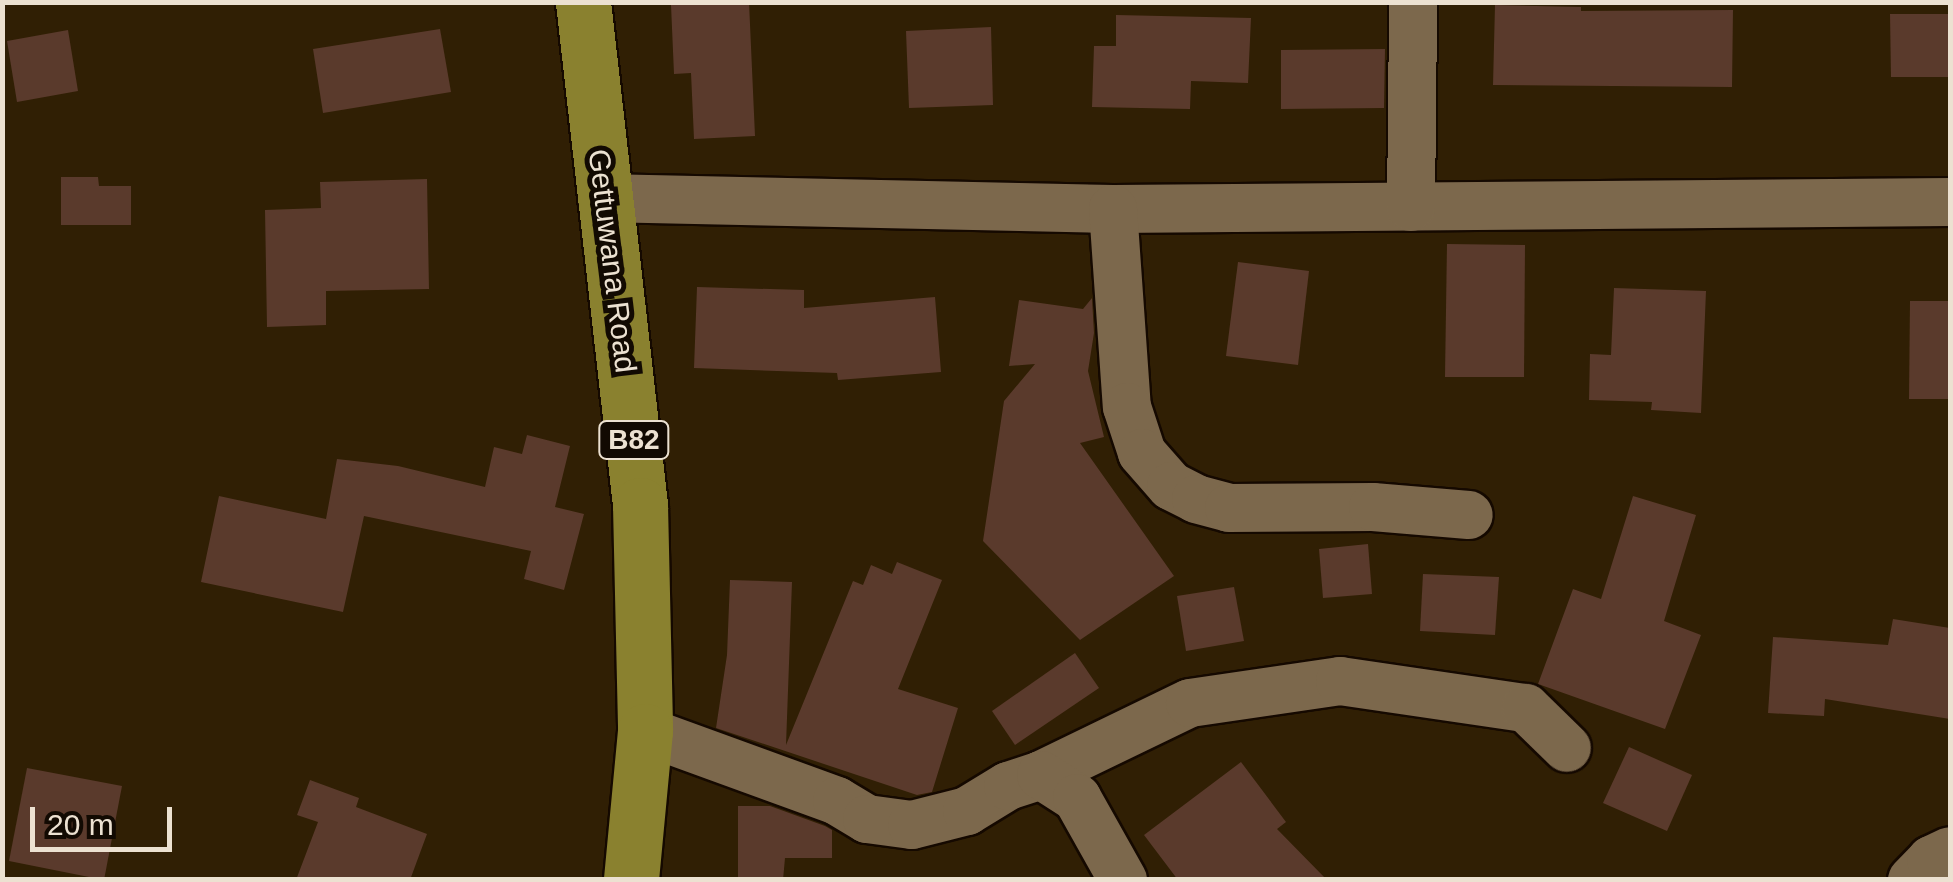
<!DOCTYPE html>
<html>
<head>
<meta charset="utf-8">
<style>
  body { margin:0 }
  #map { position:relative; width:1953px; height:882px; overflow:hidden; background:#301f04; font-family:Arial,sans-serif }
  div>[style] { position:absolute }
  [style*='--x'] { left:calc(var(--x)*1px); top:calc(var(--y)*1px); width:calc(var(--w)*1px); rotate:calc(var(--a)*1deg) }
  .building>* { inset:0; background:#5a3a2c }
  .roads { filter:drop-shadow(2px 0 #150900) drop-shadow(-2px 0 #150900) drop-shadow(0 2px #150900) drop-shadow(0 -2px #150900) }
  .minor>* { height:48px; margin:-24px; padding:0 24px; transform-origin:24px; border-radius:24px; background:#7c684c }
  .major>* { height:55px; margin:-27.5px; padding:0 27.5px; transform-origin:27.5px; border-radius:27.5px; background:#8a812f }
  span { translate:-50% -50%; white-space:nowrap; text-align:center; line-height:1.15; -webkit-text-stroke:10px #120a02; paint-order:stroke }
  .shield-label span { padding:2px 8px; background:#120a02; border:2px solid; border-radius:8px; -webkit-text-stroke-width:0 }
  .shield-label { font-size:28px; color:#ece1d1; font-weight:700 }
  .street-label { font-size:30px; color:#ece1d1 }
  .frame { position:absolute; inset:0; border:5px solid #ece1d1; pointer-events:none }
  .scale { position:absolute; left:30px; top:807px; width:142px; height:45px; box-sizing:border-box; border:5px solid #ece1d1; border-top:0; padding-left:12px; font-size:30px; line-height:35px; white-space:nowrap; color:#ece1d1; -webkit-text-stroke:8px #120a02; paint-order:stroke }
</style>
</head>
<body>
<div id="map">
  <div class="building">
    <i style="clip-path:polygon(749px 2px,755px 136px,694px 139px,691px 73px,674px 74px,671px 5px)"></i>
    <i style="clip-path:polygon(1495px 5px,1581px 7px,1581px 11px,1733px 10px,1732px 87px,1493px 85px)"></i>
    <i style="clip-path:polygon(1890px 14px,1950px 14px,1950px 77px,1891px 77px)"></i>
    <i style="clip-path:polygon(1116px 15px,1251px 18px,1248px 83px,1191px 81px,1190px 109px,1092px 107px,1094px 46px,1116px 46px)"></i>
    <i style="clip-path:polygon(991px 27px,993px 105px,909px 108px,906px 31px)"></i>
    <i style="clip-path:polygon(440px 29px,451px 92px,323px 113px,313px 49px)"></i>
    <i style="clip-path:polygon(68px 30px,78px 91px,17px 102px,7px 41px)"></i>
    <i style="clip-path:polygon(1385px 49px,1384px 108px,1281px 109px,1281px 50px)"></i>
    <i style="clip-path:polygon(61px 177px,98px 177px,99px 186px,131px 186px,131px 225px,61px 225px)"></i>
    <i style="clip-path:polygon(427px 179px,429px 289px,326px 291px,326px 325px,267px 327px,265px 210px,321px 208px,320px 182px)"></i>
    <i style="clip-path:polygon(1447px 244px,1525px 245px,1524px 377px,1445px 377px)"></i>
    <i style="clip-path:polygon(1238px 262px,1309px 271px,1298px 365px,1226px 356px)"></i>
    <i style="clip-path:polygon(697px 287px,804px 290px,804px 308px,935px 297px,941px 372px,838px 380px,837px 373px,694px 368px)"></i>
    <i style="clip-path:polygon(1614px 288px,1706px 291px,1701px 413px,1651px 410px,1652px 402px,1589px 400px,1590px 354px,1611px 355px)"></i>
    <i style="clip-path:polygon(1092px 298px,1094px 333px,1088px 371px,1104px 437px,1080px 443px,1174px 576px,1080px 640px,983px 541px,1004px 401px,1035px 364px,1009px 366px,1019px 300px,1083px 309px)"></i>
    <i style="clip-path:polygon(1910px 301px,1950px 301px,1950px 399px,1909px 399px)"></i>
    <i style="clip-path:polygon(527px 435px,570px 446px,555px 507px,584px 514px,564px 590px,524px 579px,531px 551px,364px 516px,343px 612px,201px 582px,219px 496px,326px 519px,337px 459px,398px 466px,485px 487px,494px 447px,522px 454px)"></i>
    <i style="clip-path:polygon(1633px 496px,1696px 515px,1664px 621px,1701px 635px,1665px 729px,1538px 684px,1573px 589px,1601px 599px)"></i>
    <i style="clip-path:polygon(1368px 544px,1372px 594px,1323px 598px,1319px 549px)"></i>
    <i style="clip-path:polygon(897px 562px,942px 580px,898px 689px,958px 708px,932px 792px,917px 795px,716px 728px,727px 655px,730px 580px,792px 582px,786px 745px,853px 581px,863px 585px,871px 565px,892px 574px)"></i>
    <i style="clip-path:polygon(1423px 574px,1499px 577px,1495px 635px,1420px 631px)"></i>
    <i style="clip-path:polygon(1234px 587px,1244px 641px,1186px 651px,1177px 596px)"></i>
    <i style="clip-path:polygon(1893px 619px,1950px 628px,1950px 719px,1825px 699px,1824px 716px,1768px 713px,1773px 637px,1888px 645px)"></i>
    <i style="clip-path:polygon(1075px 653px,1099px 688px,1015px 745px,992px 711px)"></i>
    <i style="clip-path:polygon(1629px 747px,1692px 775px,1667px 831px,1603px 803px)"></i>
    <i style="clip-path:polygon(1241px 762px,1286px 822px,1277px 829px,1327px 880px,1178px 880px,1144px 835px)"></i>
    <i style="clip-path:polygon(27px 768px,122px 786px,104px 880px,9px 861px)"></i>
    <i style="clip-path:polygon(310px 780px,359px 798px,356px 807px,427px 834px,410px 880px,296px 880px,318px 822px,297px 815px)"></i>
    <i style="clip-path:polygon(738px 806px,770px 806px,825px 826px,832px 830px,832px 858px,785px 858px,783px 880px,738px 880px)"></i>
  </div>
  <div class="roads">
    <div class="minor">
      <i style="--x:602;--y:198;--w:511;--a:1.23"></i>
      <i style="--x:1113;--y:209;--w:837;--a:-0.48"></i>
      <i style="--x:1411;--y:207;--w:205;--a:-89.4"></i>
      <i style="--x:1113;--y:209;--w:198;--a:86"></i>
      <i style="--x:1127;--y:407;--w:48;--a:71.9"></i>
      <i style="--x:1142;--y:453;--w:44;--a:48.7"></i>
      <i style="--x:1171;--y:486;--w:28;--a:27"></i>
      <i style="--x:1196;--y:499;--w:34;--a:15"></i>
      <i style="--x:1229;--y:508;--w:144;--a:-0.4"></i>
      <i style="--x:1373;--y:507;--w:96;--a:4.8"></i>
      <i style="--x:645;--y:731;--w:204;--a:20"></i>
      <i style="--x:837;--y:801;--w:35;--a:31"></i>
      <i style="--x:867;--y:819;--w:45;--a:7.6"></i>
      <i style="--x:912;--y:825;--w:57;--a:-14.3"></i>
      <i style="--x:967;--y:811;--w:48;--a:-31.4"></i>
      <i style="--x:1008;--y:786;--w:35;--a:-18"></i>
      <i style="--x:1041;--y:775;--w:165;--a:-25.8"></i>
      <i style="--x:1190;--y:703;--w:152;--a:-8.3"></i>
      <i style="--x:1340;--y:681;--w:188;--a:8.3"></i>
      <i style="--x:1526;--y:708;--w:57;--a:44.3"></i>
      <i style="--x:1041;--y:775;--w:43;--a:32.6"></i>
      <i style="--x:1077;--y:798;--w:94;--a:60.7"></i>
      <i style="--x:1912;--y:880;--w:28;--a:-46"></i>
      <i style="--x:1931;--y:860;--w:21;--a:-25"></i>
    </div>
    <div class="major">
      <i style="--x:583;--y:2;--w:506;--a:83.53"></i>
      <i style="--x:640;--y:505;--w:226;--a:88.7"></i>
      <i style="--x:645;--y:731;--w:150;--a:95.4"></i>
    </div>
  </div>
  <div class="shield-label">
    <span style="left:634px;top:440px">B82</span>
  </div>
  <div class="street-label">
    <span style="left:612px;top:261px;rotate:83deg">Gettuwana Road</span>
  </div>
  <div class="frame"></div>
  <div class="scale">20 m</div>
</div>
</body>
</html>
